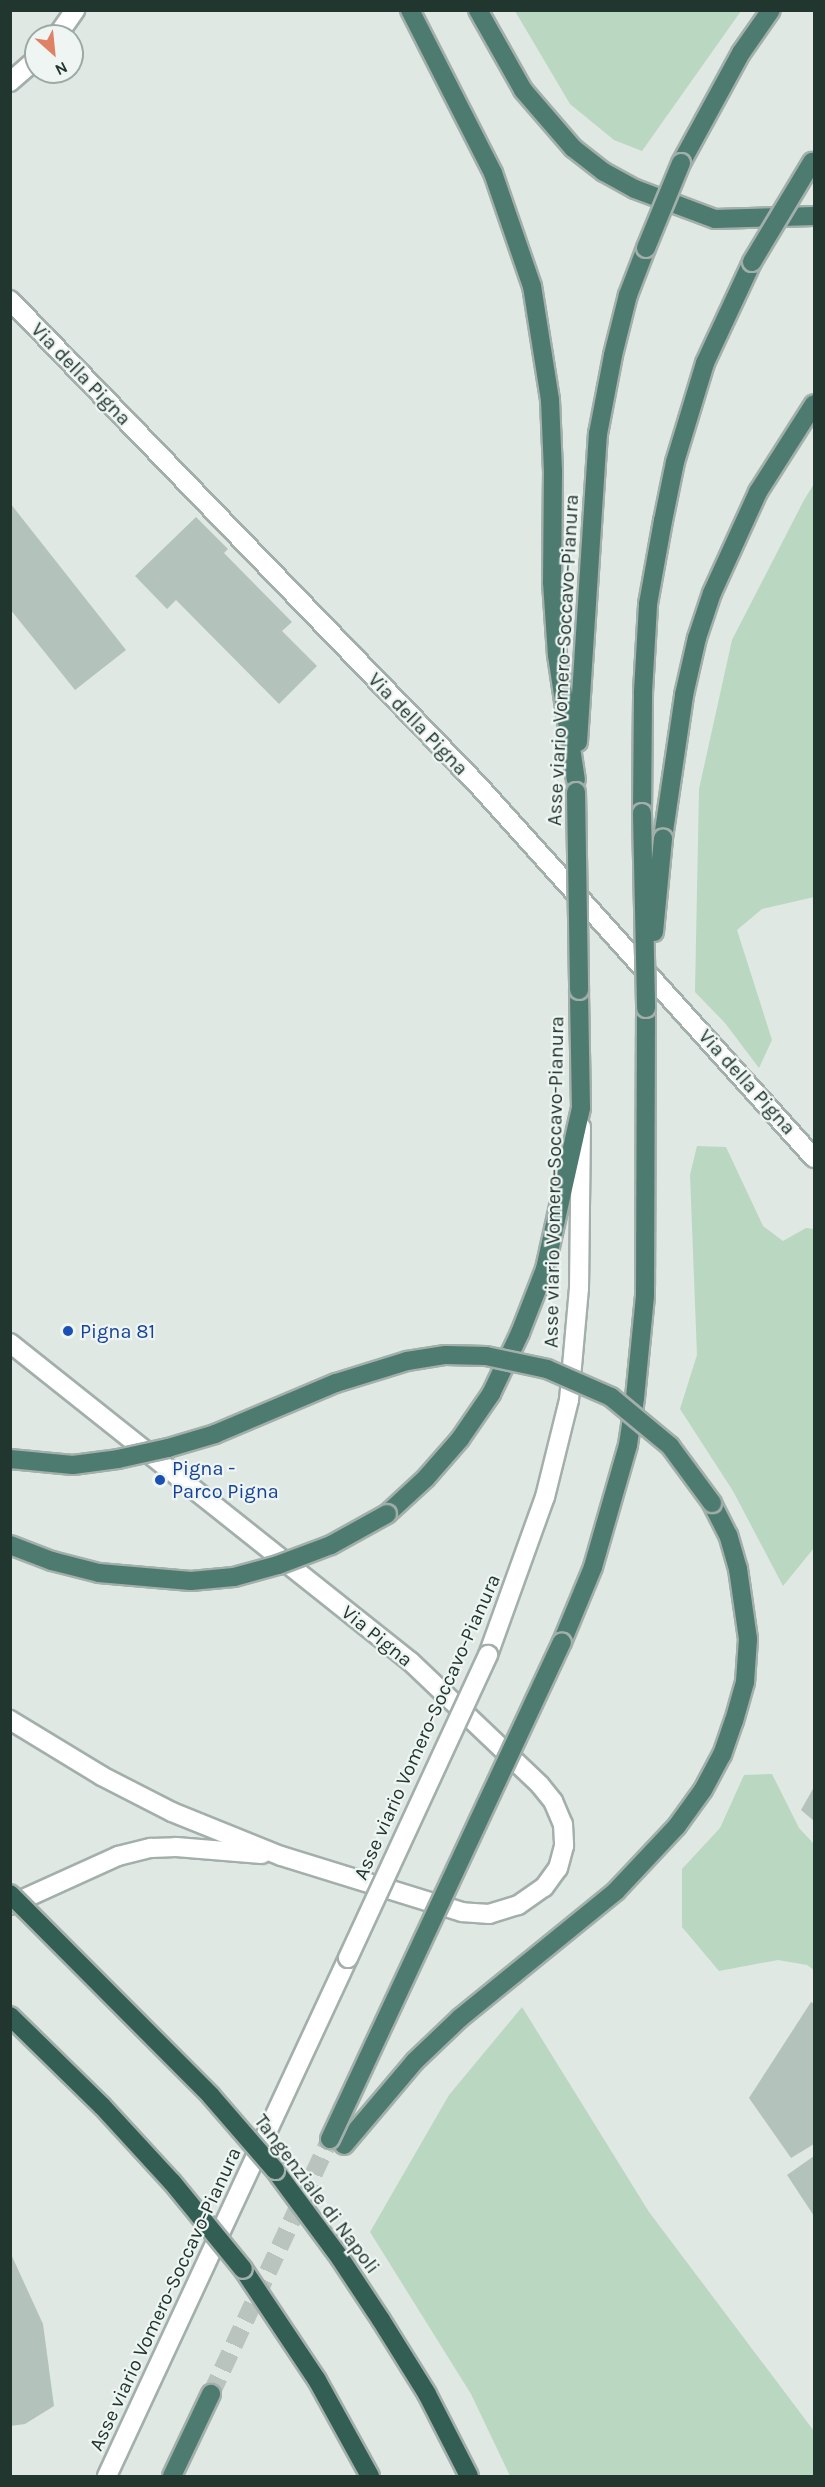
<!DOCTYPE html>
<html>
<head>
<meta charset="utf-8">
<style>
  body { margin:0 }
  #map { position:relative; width:825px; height:2487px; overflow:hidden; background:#dfe8e3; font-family:Karla,sans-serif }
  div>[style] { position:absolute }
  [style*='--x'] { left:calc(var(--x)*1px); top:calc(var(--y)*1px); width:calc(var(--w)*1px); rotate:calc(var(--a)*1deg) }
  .green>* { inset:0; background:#bad7c1 }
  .building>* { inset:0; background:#b4c2bc }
  .trunk-tunnel>* { height:18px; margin-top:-9px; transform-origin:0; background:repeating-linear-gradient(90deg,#b9c4bf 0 18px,transparent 0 27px) }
  .roads { filter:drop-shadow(2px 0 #a3afaa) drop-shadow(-2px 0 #a3afaa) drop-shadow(0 2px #a3afaa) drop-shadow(0 -2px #a3afaa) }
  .service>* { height:18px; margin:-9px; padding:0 9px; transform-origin:9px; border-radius:9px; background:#fff }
  .secondary>* { height:18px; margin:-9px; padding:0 9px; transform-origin:9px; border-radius:9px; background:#fff }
  .trunk>* { height:18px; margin:-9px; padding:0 9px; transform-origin:9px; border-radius:9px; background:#4d7b70 }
  .motorway>* { height:18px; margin:-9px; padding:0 9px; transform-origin:9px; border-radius:9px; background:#325e54 }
  .bridges { filter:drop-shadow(2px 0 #a3afaa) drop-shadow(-2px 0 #a3afaa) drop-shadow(0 2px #a3afaa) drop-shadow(0 -2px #a3afaa) }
  .service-bridge>* { height:18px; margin:-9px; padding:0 9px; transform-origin:9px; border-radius:9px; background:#fff }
  .trunk-bridge>* { height:18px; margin:-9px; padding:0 9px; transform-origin:9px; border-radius:9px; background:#4d7b70 }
  .motorway-bridge>* { height:18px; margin:-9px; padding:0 9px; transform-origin:9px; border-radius:9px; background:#325e54 }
  .dots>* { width:16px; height:16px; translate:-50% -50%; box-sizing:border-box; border:3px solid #eef5f2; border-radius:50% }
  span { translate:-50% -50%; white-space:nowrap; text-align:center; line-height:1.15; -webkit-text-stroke:4.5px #eef5f2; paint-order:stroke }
  .street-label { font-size:20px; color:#223630 }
  .transit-label { font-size:20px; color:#164399 }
  .left { translate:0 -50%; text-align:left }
  .frame { position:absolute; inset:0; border:12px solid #223630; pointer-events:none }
  .north { position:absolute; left:24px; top:24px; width:60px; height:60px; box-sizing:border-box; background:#eef5f2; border:2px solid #9ca9a4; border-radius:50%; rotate:153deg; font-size:16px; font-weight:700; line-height:24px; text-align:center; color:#223630 }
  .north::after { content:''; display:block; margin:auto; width:21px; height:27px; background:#e08065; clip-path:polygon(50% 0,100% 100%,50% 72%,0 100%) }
</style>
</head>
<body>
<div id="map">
  <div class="green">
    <i style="clip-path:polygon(515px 11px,741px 11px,642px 151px,614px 140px,570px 104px)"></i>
    <i style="clip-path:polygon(814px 484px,814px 897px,762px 909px,737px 930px,772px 1040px,759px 1068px,725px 1023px,695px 992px,699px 789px,732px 640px,804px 500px)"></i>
    <i style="clip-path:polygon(697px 1146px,726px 1147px,763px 1226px,783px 1241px,806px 1228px,814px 1229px,814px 1548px,783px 1586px,733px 1491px,680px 1409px,697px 1355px,690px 1175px)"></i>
    <i style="clip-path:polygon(772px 1774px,799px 1828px,814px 1844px,814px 1970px,807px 1965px,778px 1960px,719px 1971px,682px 1927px,682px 1869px,720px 1828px,744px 1775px)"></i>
    <i style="clip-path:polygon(522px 2007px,649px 2212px,814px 2431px,814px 2476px,510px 2476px,471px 2394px,370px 2232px,449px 2095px)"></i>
  </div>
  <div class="building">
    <i style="clip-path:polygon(10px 503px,126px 650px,75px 690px,10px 609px)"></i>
    <i style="clip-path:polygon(196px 517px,228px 549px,224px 553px,292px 622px,282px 631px,317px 666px,279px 704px,176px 600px,167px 609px,135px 576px)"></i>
    <i style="clip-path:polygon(814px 1787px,814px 1821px,801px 1810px)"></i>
    <i style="clip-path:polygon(811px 2002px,814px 2004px,814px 2144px,791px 2158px,749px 2098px)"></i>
    <i style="clip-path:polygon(814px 2156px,814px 2216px,787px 2175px)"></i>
    <i style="clip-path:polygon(10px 2252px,43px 2324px,54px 2406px,25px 2424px,10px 2426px)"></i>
  </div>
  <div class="trunk-tunnel">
    <i style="--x:211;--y:2394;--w:281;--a:-65"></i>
  </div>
  <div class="roads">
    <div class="service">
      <i style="--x:10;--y:300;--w:674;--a:46.02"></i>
      <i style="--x:478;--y:785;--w:502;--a:47.99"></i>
      <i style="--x:488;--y:1655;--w:168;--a:-70.2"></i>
      <i style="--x:545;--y:1497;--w:100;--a:-76.1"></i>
      <i style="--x:569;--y:1400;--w:111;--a:-84.9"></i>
      <i style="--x:579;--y:1289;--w:162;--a:-89.3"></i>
      <i style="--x:107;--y:2476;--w:571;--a:-65.05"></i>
    </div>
    <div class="secondary">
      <i style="--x:57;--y:36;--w:32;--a:-55"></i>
      <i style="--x:10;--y:82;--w:35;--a:-41"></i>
      <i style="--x:10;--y:1343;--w:512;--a:38.5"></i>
      <i style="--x:411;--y:1662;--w:178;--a:43.6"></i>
      <i style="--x:540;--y:1785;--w:21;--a:51"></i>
      <i style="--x:553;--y:1801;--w:25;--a:67"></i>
      <i style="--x:563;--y:1824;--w:22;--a:87"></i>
      <i style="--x:564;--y:1846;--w:23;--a:105"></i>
      <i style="--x:558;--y:1868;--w:24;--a:126"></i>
      <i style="--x:544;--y:1887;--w:32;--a:145"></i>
      <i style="--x:518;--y:1905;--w:30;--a:163"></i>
      <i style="--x:489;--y:1914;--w:27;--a:-176"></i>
      <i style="--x:462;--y:1912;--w:189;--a:-162.8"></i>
      <i style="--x:281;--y:1856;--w:118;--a:-158"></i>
      <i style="--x:172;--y:1812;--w:79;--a:-152.8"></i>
      <i style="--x:102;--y:1776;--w:108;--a:-148.7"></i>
      <i style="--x:10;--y:1905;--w:119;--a:-24.4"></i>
      <i style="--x:118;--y:1856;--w:34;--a:-14"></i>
      <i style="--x:151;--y:1848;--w:25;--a:-2"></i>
      <i style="--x:176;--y:1847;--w:86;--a:4.7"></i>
    </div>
    <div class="trunk">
      <i style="--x:410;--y:10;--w:183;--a:63"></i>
      <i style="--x:493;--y:173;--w:120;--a:71"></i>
      <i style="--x:532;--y:286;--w:115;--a:81"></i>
      <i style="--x:550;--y:400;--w:71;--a:87.6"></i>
      <i style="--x:553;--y:471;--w:111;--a:90.5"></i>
      <i style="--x:552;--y:582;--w:73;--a:86.1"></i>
      <i style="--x:557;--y:655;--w:126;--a:81.4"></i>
      <i style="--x:478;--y:10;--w:92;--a:60.6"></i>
      <i style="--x:523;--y:90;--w:77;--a:49.2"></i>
      <i style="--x:573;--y:148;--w:39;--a:38"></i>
      <i style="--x:604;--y:172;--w:35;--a:29"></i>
      <i style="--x:635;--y:189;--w:85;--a:20.6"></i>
      <i style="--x:715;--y:219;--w:99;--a:-1.7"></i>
      <i style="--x:681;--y:163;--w:125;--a:-61.4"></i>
      <i style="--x:741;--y:53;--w:52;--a:-55.1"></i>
      <i style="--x:578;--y:742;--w:309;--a:-86.3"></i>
      <i style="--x:598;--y:434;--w:80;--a:-79.2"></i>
      <i style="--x:613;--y:355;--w:62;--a:-76"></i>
      <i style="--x:628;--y:295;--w:50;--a:-69"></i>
      <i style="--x:642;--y:813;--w:121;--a:-89.5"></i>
      <i style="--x:643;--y:692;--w:88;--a:-86.7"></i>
      <i style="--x:648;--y:604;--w:84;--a:-79.8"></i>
      <i style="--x:663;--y:521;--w:60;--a:-78.5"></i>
      <i style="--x:675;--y:462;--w:103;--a:-73.1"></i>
      <i style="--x:705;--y:363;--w:111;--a:-65"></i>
      <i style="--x:663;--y:838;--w:145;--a:-81.6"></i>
      <i style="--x:684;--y:695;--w:58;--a:-77.2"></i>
      <i style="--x:697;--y:638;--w:47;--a:-71.6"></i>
      <i style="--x:712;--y:593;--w:111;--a:-65.5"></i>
      <i style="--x:758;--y:492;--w:104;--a:-57.5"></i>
      <i style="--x:387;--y:1514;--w:53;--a:-42.7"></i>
      <i style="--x:426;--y:1478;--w:52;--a:-48.9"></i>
      <i style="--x:460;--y:1439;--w:55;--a:-55.4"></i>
      <i style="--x:491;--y:1394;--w:68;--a:-64.6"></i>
      <i style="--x:520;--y:1333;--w:69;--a:-68.7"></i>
      <i style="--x:545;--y:1269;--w:165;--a:-77.4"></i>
      <i style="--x:581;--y:1108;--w:118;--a:-91"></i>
      <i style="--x:562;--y:1642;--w:81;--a:-67.5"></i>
      <i style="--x:593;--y:1567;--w:127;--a:-74"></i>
      <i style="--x:628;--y:1445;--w:48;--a:-81.5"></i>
      <i style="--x:635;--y:1398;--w:102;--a:-84.4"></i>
      <i style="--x:645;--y:1296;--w:288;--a:-89.8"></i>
      <i style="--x:344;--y:2145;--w:110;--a:-49.8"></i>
      <i style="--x:415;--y:2061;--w:62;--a:-43.7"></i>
      <i style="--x:460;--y:2018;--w:201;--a:-39.1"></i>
      <i style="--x:616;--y:1891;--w:89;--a:-46.8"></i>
      <i style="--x:677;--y:1826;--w:44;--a:-54.2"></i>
      <i style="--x:703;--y:1790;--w:40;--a:-62"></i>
      <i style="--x:722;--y:1755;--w:36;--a:-71"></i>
      <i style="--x:734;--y:1721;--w:41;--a:-74.2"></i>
      <i style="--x:745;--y:1682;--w:43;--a:-86"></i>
      <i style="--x:748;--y:1639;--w:71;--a:-98.1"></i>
      <i style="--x:738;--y:1569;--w:35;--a:-106"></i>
      <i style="--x:728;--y:1535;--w:36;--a:-117"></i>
      <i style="--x:172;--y:2476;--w:91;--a:-64.6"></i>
    </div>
    <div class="motorway">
      <i style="--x:275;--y:2170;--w:109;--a:53.5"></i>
      <i style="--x:340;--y:2258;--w:74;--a:56.5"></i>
      <i style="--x:381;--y:2320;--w:87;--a:58.1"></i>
      <i style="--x:427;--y:2394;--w:92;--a:62.9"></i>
      <i style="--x:243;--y:2269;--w:133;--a:56.3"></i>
      <i style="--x:317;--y:2380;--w:110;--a:61.1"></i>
    </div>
  </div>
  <div class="bridges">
    <div class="service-bridge">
      <i style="--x:348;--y:1958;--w:334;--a:-65.2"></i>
    </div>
    <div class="trunk-bridge">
      <i style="--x:646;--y:248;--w:92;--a:-67.6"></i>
      <i style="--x:752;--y:262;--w:117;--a:-59"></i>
      <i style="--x:576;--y:792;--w:198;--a:89.1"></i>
      <i style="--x:642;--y:813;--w:195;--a:88.8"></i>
      <i style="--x:654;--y:932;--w:94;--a:-84.5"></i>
      <i style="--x:10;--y:1459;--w:63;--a:5.4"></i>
      <i style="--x:73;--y:1465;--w:45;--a:-7.6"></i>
      <i style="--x:118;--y:1459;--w:51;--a:-12.4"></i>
      <i style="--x:168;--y:1448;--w:49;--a:-16.6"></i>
      <i style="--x:215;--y:1434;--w:131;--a:-22.9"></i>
      <i style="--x:336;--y:1383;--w:74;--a:-17.2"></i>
      <i style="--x:407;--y:1361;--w:39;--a:-9"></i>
      <i style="--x:446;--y:1355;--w:40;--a:1.4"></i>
      <i style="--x:486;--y:1356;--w:62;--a:12"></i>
      <i style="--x:547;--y:1369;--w:70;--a:23.6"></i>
      <i style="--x:611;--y:1397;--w:77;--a:39.7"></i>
      <i style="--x:670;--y:1446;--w:71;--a:53.6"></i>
      <i style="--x:10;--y:1545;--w:45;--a:20.9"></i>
      <i style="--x:52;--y:1561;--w:49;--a:14.3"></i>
      <i style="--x:99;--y:1573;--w:92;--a:5"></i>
      <i style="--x:191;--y:1581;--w:43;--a:-5.3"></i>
      <i style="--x:234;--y:1577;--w:46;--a:-15.3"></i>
      <i style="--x:278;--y:1565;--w:57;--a:-20.7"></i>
      <i style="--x:331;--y:1545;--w:64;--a:-29"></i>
      <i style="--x:330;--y:2139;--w:548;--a:-64.98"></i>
    </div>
    <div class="motorway-bridge">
      <i style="--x:10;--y:1894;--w:285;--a:45.1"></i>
      <i style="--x:211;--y:2096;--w:98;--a:49.1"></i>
      <i style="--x:10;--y:2016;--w:129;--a:44.4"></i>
      <i style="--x:102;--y:2106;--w:103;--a:47.4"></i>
      <i style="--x:172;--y:2182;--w:112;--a:50.8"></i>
    </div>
  </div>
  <div class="dots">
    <i style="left:68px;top:1331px;background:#1a4fb4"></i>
    <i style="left:160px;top:1480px;background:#1a4fb4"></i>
  </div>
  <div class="street-label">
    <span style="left:81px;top:374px;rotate:46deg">Via della Pigna</span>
    <span style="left:563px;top:660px;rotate:-87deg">Asse viario Vomero-Soccavo-Pianura</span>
    <span style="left:418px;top:724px;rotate:46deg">Via della Pigna</span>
    <span style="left:747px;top:1082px;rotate:48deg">Via della Pigna</span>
    <span style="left:554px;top:1182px;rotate:-89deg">Asse viario Vomero-Soccavo-Pianura</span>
    <span style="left:377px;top:1636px;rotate:39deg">Via Pigna</span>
    <span style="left:427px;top:1727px;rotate:-66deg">Asse viario Vomero-Soccavo-Pianura</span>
    <span style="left:317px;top:2194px;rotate:53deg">Tangenziale di Napoli</span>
    <span style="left:165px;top:2299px;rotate:-65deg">Asse viario Vomero-Soccavo-Pianura</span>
  </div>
  <div class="transit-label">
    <span class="left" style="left:80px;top:1331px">Pigna 81</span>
    <span class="left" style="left:172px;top:1480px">Pigna -<br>Parco Pigna</span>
  </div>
  <div class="frame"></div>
  <div class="north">N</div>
</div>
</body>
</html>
